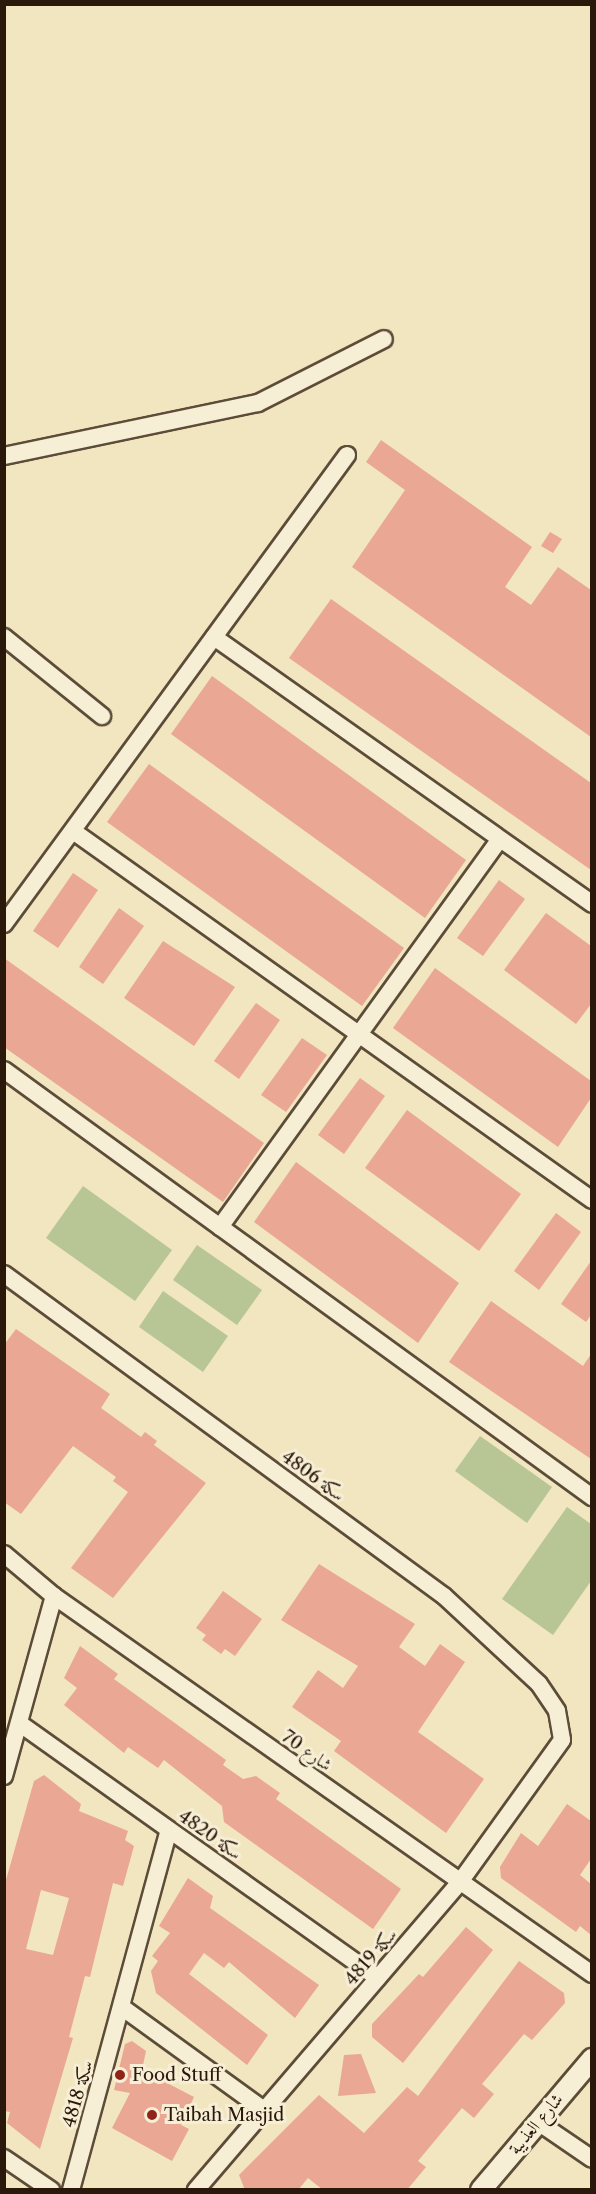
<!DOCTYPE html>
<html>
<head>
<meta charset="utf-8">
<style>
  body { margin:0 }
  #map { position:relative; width:596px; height:2194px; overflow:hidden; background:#f1e6c0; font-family:"Libre Caslon Text",Amiri,serif }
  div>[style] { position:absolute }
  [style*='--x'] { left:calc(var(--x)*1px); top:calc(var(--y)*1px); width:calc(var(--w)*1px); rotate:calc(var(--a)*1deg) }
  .green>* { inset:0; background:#b7c694 }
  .building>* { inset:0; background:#e9a794 }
  .roads { filter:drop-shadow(2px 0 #5c4c38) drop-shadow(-2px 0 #5c4c38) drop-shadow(0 2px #5c4c38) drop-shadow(0 -2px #5c4c38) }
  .minor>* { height:16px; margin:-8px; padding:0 8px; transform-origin:8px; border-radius:8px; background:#f6efd6 }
  .tertiary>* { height:20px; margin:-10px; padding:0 10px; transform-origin:10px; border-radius:10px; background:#f6efd6 }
  .dots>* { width:16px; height:16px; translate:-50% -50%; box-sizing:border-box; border:3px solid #f6efd6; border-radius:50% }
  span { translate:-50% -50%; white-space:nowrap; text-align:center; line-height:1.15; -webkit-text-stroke:6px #f6efd6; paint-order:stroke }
  .street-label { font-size:18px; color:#2a180b }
  .poi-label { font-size:18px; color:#2a180b }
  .left { translate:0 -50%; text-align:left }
  .frame { position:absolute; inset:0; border:6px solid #2a180b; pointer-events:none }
</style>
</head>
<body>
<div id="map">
  <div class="green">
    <i style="clip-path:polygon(83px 1186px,172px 1250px,135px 1301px,46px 1238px)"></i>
    <i style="clip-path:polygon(197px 1245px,262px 1290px,237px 1325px,173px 1280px)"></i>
    <i style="clip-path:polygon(163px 1291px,228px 1336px,203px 1372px,139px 1327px)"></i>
    <i style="clip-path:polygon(480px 1436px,552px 1487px,527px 1523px,455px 1471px)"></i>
    <i style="clip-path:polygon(567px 1507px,591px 1524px,591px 1581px,553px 1635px,502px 1599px)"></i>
  </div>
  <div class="building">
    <i style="clip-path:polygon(381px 440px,532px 547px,505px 587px,531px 605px,558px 567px,591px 590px,591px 737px,352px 567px,405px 490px,366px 462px)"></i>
    <i style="clip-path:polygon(550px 532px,562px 539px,553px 553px,541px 546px)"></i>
    <i style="clip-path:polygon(331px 599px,591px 783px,591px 870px,289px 658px)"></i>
    <i style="clip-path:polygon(212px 676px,466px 860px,425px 918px,171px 734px)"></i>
    <i style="clip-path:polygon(149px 764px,404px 948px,362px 1006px,107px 822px)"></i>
    <i style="clip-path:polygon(73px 873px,98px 890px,58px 948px,33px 931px)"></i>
    <i style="clip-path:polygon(499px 880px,525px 899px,483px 956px,457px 938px)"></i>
    <i style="clip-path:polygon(119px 908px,144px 926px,103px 984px,79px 967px)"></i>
    <i style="clip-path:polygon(546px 913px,591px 946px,591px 1004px,576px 1024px,504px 970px)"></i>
    <i style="clip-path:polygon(163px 941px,235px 987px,194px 1046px,124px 998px)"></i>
    <i style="clip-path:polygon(4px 958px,264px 1143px,223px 1202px,4px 1047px)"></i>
    <i style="clip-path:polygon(435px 968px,591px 1081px,591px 1098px,558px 1147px,393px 1028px)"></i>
    <i style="clip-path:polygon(256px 1003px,280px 1020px,239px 1079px,214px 1061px)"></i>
    <i style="clip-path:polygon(302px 1038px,327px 1055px,286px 1112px,261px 1095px)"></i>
    <i style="clip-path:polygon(360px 1078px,385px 1096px,344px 1154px,318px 1135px)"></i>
    <i style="clip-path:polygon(407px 1110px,521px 1194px,479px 1251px,365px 1168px)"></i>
    <i style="clip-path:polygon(296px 1162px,459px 1283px,418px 1343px,254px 1222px)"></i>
    <i style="clip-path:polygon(556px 1213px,581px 1232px,539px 1290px,514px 1271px)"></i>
    <i style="clip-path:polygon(591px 1261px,591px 1315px,586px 1322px,561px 1304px)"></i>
    <i style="clip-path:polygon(491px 1301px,583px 1366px,591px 1354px,591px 1459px,449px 1362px)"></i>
    <i style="clip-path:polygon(16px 1329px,110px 1394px,101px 1408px,141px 1437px,145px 1432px,157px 1441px,154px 1445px,206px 1483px,113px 1598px,71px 1568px,128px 1492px,113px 1481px,116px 1477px,73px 1446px,21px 1514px,4px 1502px,4px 1345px)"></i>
    <i style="clip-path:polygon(319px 1564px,415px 1624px,399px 1647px,425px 1666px,440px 1644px,465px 1662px,418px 1732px,484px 1779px,446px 1833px,334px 1751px,341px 1741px,292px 1707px,318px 1670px,343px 1688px,358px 1666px,281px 1620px)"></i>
    <i style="clip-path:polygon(223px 1591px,262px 1619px,235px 1656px,225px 1649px,221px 1654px,202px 1640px,206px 1635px,196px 1628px)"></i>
    <i style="clip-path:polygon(80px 1646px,118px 1674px,114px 1679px,226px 1760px,223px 1765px,243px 1779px,256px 1776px,280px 1793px,276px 1799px,401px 1889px,373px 1929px,224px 1822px,222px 1806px,164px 1760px,158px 1768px,128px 1747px,124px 1753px,64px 1705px,77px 1688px,64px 1678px)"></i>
    <i style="clip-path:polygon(evenodd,44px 1775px,81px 1804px,79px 1811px,128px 1831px,125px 1840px,134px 1846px,123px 1886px,113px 1883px,90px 1977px,85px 1976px,69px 2037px,73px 2038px,40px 2149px,7px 2123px,10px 2112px,4px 2111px,4px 1887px,34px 1781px,44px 1775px,41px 1890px,69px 1898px,53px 1955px,26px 1949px,41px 1890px)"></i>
    <i style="clip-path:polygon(567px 1804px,591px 1821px,591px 1859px,580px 1875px,591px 1884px,591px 1935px,580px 1926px,576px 1932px,501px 1878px,500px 1867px,521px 1833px,538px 1846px)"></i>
    <i style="clip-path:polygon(188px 1878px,213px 1896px,210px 1908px,319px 1985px,295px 2018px,229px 1962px,224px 1968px,204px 1953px,189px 1974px,268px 2035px,247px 2065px,156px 1993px,151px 1971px,158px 1961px,152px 1956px,170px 1933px,159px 1926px)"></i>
    <i style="clip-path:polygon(466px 1927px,493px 1950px,403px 2063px,372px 2037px,372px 2024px,419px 1974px,423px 1977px)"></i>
    <i style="clip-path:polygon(519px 1961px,564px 1993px,565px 2003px,532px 2040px,524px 2034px,482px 2084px,494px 2094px,474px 2118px,462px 2108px,418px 2161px,426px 2167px,407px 2190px,323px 2190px,308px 2178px,298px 2190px,245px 2190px,239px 2175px,319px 2095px,364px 2133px,407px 2087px,418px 2096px)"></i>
    <i style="clip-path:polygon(132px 2041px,146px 2051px,142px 2070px,194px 2097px,181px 2125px,189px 2129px,172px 2161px,112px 2128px,130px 2093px,114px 2090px,125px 2044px)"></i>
    <i style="clip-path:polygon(361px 2054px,376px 2093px,338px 2096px,344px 2055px)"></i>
  </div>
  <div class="roads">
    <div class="minor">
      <i style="--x:4;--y:456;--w:259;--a:-11.8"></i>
      <i style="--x:258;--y:403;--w:141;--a:-26.9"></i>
      <i style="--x:4;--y:637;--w:126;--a:38.9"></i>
      <i style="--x:214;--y:637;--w:463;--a:35.2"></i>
      <i style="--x:73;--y:831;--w:637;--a:35.41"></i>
      <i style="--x:4;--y:924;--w:581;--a:-53.82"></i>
      <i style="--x:4;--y:1070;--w:727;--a:35.99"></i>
      <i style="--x:220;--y:1227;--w:478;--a:-54.2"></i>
      <i style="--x:4;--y:1274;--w:545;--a:36.2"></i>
      <i style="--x:444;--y:1596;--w:129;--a:42.8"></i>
      <i style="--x:539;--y:1684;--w:32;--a:56"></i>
      <i style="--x:557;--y:1711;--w:29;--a:80"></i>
      <i style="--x:562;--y:1740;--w:175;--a:125.7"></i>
      <i style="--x:460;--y:1882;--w:406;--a:130.6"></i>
      <i style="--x:4;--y:1554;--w:65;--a:40"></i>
      <i style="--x:54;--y:1596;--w:658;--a:35.09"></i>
      <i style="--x:19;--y:1723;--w:440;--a:35.4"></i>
      <i style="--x:4;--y:1776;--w:187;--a:-74.5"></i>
      <i style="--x:123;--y:2008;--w:174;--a:35.9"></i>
      <i style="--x:538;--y:2122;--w:65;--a:34.4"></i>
      <i style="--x:4;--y:2158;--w:57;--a:34.2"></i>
      <i style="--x:71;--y:2190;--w:373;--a:-74.8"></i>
    </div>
    <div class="tertiary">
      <i style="--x:481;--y:2190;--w:172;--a:-49.7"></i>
    </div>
  </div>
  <div class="dots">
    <i style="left:120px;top:2075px;background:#8f2418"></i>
    <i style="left:152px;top:2115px;background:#8f2418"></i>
  </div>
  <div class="street-label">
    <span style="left:313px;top:1476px;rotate:36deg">سكة 4806</span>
    <span style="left:307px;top:1751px;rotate:35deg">شارع 70</span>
    <span style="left:210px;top:1835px;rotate:35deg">سكة 4820</span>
    <span style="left:371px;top:1957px;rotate:-49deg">سكة 4819</span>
    <span style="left:78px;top:2094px;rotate:-74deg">سكة 4818</span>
    <span style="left:536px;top:2124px;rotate:-50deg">شارع العذيبة</span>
  </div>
  <div class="poi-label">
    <span class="left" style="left:132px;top:2075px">Food Stuff</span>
    <span class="left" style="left:164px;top:2115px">Taibah Masjid</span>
  </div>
  <div class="frame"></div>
</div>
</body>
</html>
